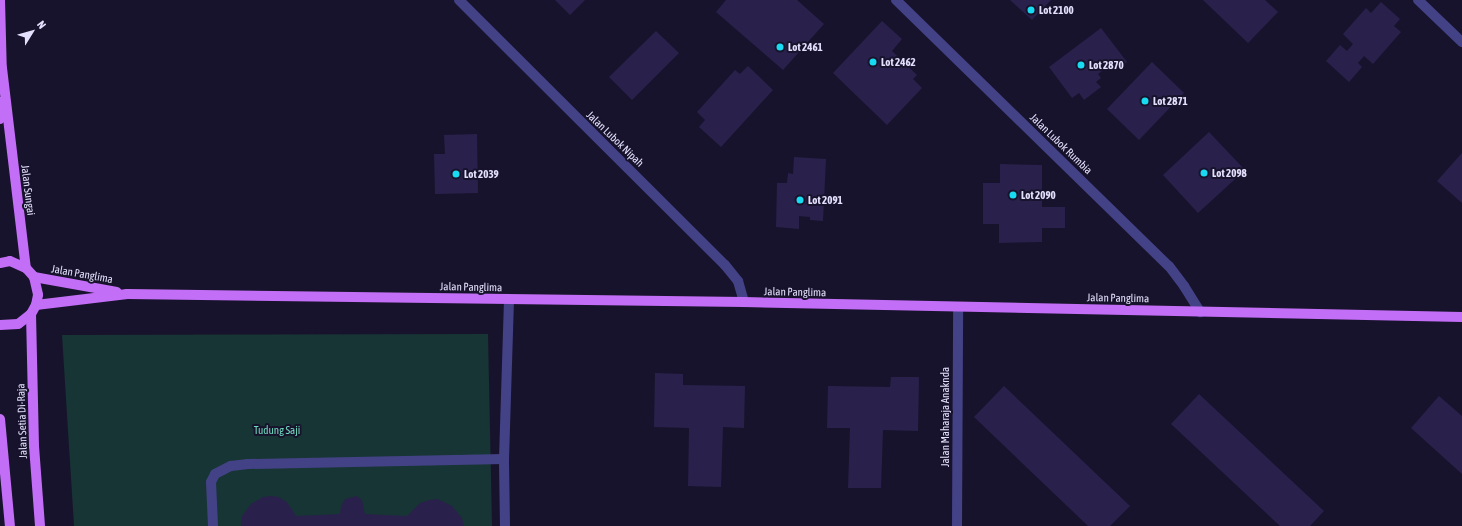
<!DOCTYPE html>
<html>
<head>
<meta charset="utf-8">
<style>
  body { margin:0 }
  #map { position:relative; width:1462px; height:526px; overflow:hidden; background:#18132c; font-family:"Asap Condensed",sans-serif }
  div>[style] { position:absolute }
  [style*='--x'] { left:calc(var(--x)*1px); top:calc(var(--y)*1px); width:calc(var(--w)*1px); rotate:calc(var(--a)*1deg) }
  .green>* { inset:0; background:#173534 }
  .building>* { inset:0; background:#29214b }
  .minor>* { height:10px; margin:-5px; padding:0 5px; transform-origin:5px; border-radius:5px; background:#444287 }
  .major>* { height:10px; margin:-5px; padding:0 5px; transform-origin:5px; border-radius:5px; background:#c36ef6 }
  .dots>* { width:11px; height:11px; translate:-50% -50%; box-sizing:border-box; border:2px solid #18132c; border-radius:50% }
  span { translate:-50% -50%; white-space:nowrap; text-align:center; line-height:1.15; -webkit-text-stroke:4px #18132c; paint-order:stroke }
  .poi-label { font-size:11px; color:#e3e0fd; font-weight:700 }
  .left { translate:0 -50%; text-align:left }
  .street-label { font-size:11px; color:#e3e0fd }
  .park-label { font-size:11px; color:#6fdabf }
  .north { position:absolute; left:12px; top:12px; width:40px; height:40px; -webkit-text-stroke:3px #18132c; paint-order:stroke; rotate:53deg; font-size:11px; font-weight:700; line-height:16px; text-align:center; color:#e3e0fd }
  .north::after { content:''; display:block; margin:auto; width:14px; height:18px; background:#e3e0fd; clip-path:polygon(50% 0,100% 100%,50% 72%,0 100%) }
</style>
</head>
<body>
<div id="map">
  <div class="green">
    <i style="clip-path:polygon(488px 334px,492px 526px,74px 526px,62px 335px)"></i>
  </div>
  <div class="building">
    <i style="clip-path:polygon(555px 0,585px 0,570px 15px)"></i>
    <i style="clip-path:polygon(726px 0,797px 0,824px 24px,783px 70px,716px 12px)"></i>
    <i style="clip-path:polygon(1010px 0,1051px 0,1032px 20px)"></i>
    <i style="clip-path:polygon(1203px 0,1265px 0,1278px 12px,1248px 43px)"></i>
    <i style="clip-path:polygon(1381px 2px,1400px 19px,1394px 26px,1401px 32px,1373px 64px,1364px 56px,1358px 63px,1362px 67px,1349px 82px,1326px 61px,1340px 45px,1347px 51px,1353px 44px,1343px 34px,1366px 8px,1371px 13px)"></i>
    <i style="clip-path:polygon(882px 21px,902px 39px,892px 51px,917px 75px,913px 79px,922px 88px,887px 125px,833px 73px)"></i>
    <i style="clip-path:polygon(1101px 28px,1127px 62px,1118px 69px,1113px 63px,1098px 74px,1101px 78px,1096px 82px,1101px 87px,1084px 100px,1079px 93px,1072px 98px,1049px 67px)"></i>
    <i style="clip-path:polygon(656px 31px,679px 53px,632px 100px,609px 77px)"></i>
    <i style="clip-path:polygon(1152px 62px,1184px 93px,1139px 140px,1107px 109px)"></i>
    <i style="clip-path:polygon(748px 66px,773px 90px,721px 147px,699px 127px,705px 120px,697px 112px,735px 70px,740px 74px)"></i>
    <i style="clip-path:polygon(1209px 132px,1245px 170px,1198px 213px,1163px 175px)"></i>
    <i style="clip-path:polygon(477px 134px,478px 193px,435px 194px,434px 154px,445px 154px,444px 135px)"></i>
    <i style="clip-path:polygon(1462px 153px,1462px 203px,1437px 181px)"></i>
    <i style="clip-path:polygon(794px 157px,826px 159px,823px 221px,810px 220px,810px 217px,799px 216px,799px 229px,776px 227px,777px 183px,787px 183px,788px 173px,793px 174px)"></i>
    <i style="clip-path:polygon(1000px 164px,1042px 165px,1042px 207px,1065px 207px,1065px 228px,1042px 228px,1042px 242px,999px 243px,999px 224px,983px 224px,983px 183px,1000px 183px)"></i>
    <i style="clip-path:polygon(655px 373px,683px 374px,683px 385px,745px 386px,744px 428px,723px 427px,721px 487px,688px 486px,689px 428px,654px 427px)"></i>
    <i style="clip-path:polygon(891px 377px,919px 377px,918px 431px,883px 430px,881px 488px,848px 488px,850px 428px,827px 428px,828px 386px,890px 387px)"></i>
    <i style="clip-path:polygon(1004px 386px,1130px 506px,1110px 526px,1088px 526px,974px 417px)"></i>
    <i style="clip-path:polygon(1199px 394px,1324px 511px,1310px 526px,1280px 526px,1171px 424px)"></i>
    <i style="clip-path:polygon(1439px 396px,1462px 416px,1462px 474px,1411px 428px)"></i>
    <i style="clip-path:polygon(271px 496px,279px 497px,287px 502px,296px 516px,340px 514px,341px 506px,345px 499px,357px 496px,362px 500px,365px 514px,407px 516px,420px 503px,429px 500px,438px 499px,452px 506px,462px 518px,464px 526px,241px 526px,242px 516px,251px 504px,263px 497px)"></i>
  </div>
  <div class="minor">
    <i style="--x:459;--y:0;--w:375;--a:44.9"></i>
    <i style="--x:725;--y:265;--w:21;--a:51"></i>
    <i style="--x:738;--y:281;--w:22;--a:74"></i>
    <i style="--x:896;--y:0;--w:381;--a:44.3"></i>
    <i style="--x:1169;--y:266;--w:25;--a:53"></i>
    <i style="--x:1184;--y:286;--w:31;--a:58"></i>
    <i style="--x:1418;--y:0;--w:61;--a:43.7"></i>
    <i style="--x:213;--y:526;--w:44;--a:-92.6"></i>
    <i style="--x:211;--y:482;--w:9;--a:-63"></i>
    <i style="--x:215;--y:474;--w:18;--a:-27"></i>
    <i style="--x:231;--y:466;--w:17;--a:-7"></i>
    <i style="--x:248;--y:464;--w:256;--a:-1.1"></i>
    <i style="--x:505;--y:526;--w:67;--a:-90.9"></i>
    <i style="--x:504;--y:459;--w:160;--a:-88.2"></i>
    <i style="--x:957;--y:526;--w:219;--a:-89.7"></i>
  </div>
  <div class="major">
    <i style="--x:0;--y:0;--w:74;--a:88.5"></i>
    <i style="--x:2;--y:68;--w:201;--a:83.2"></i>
    <i style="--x:0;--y:119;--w:17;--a:-87"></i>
    <i style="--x:0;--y:263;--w:10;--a:-11"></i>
    <i style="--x:10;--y:261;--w:17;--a:24"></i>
    <i style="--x:26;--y:268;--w:12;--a:48"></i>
    <i style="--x:34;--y:277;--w:18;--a:77"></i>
    <i style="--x:38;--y:295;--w:10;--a:101"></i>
    <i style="--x:36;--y:305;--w:10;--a:119"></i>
    <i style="--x:31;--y:314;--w:16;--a:142"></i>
    <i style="--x:18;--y:324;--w:18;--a:177"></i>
    <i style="--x:34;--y:277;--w:84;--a:10.2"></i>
    <i style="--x:36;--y:305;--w:92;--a:-6.9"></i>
    <i style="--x:127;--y:294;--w:617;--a:0.74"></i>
    <i style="--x:744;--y:302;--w:718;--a:1.2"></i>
    <i style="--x:31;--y:314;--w:132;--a:88.7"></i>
    <i style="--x:34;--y:446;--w:80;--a:85.7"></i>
    <i style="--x:0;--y:419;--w:107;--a:84.7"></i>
  </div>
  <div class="dots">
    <i style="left:1031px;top:10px;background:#18dbf1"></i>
    <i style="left:780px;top:47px;background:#18dbf1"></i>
    <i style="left:873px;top:62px;background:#18dbf1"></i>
    <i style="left:1081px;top:65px;background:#18dbf1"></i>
    <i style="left:1145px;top:101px;background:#18dbf1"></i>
    <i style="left:1204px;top:173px;background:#18dbf1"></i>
    <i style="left:456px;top:174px;background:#18dbf1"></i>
    <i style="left:1013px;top:195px;background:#18dbf1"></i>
    <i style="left:800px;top:200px;background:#18dbf1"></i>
  </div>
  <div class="poi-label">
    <span class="left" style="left:1039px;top:10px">Lot 2100</span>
    <span class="left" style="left:788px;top:47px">Lot 2461</span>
    <span class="left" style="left:881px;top:62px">Lot 2462</span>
    <span class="left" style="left:1089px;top:65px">Lot 2870</span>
    <span class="left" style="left:1153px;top:101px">Lot 2871</span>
    <span class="left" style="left:1212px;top:173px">Lot 2098</span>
    <span class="left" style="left:464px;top:174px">Lot 2039</span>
    <span class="left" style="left:1021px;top:195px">Lot 2090</span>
    <span class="left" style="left:808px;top:200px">Lot 2091</span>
  </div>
  <div class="street-label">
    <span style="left:615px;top:139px;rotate:44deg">Jalan Lubok Nipah</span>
    <span style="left:1061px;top:144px;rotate:44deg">Jalan Lubok Rumbia</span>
    <span style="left:28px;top:190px;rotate:83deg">Jalan Sungai</span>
    <span style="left:82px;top:274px;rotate:10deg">Jalan Panglima</span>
    <span style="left:471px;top:287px;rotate:1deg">Jalan Panglima</span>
    <span style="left:795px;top:292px;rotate:1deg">Jalan Panglima</span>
    <span style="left:1118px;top:298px;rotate:1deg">Jalan Panglima</span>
    <span style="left:945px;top:417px;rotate:-90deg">Jalan Maharaja Anaknda</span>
    <span style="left:22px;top:421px;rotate:-92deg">Jalan Setia Di-Raja</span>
  </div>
  <div class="park-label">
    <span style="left:277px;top:430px">Tudung Saji</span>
  </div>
  <div class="north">N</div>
</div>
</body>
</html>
